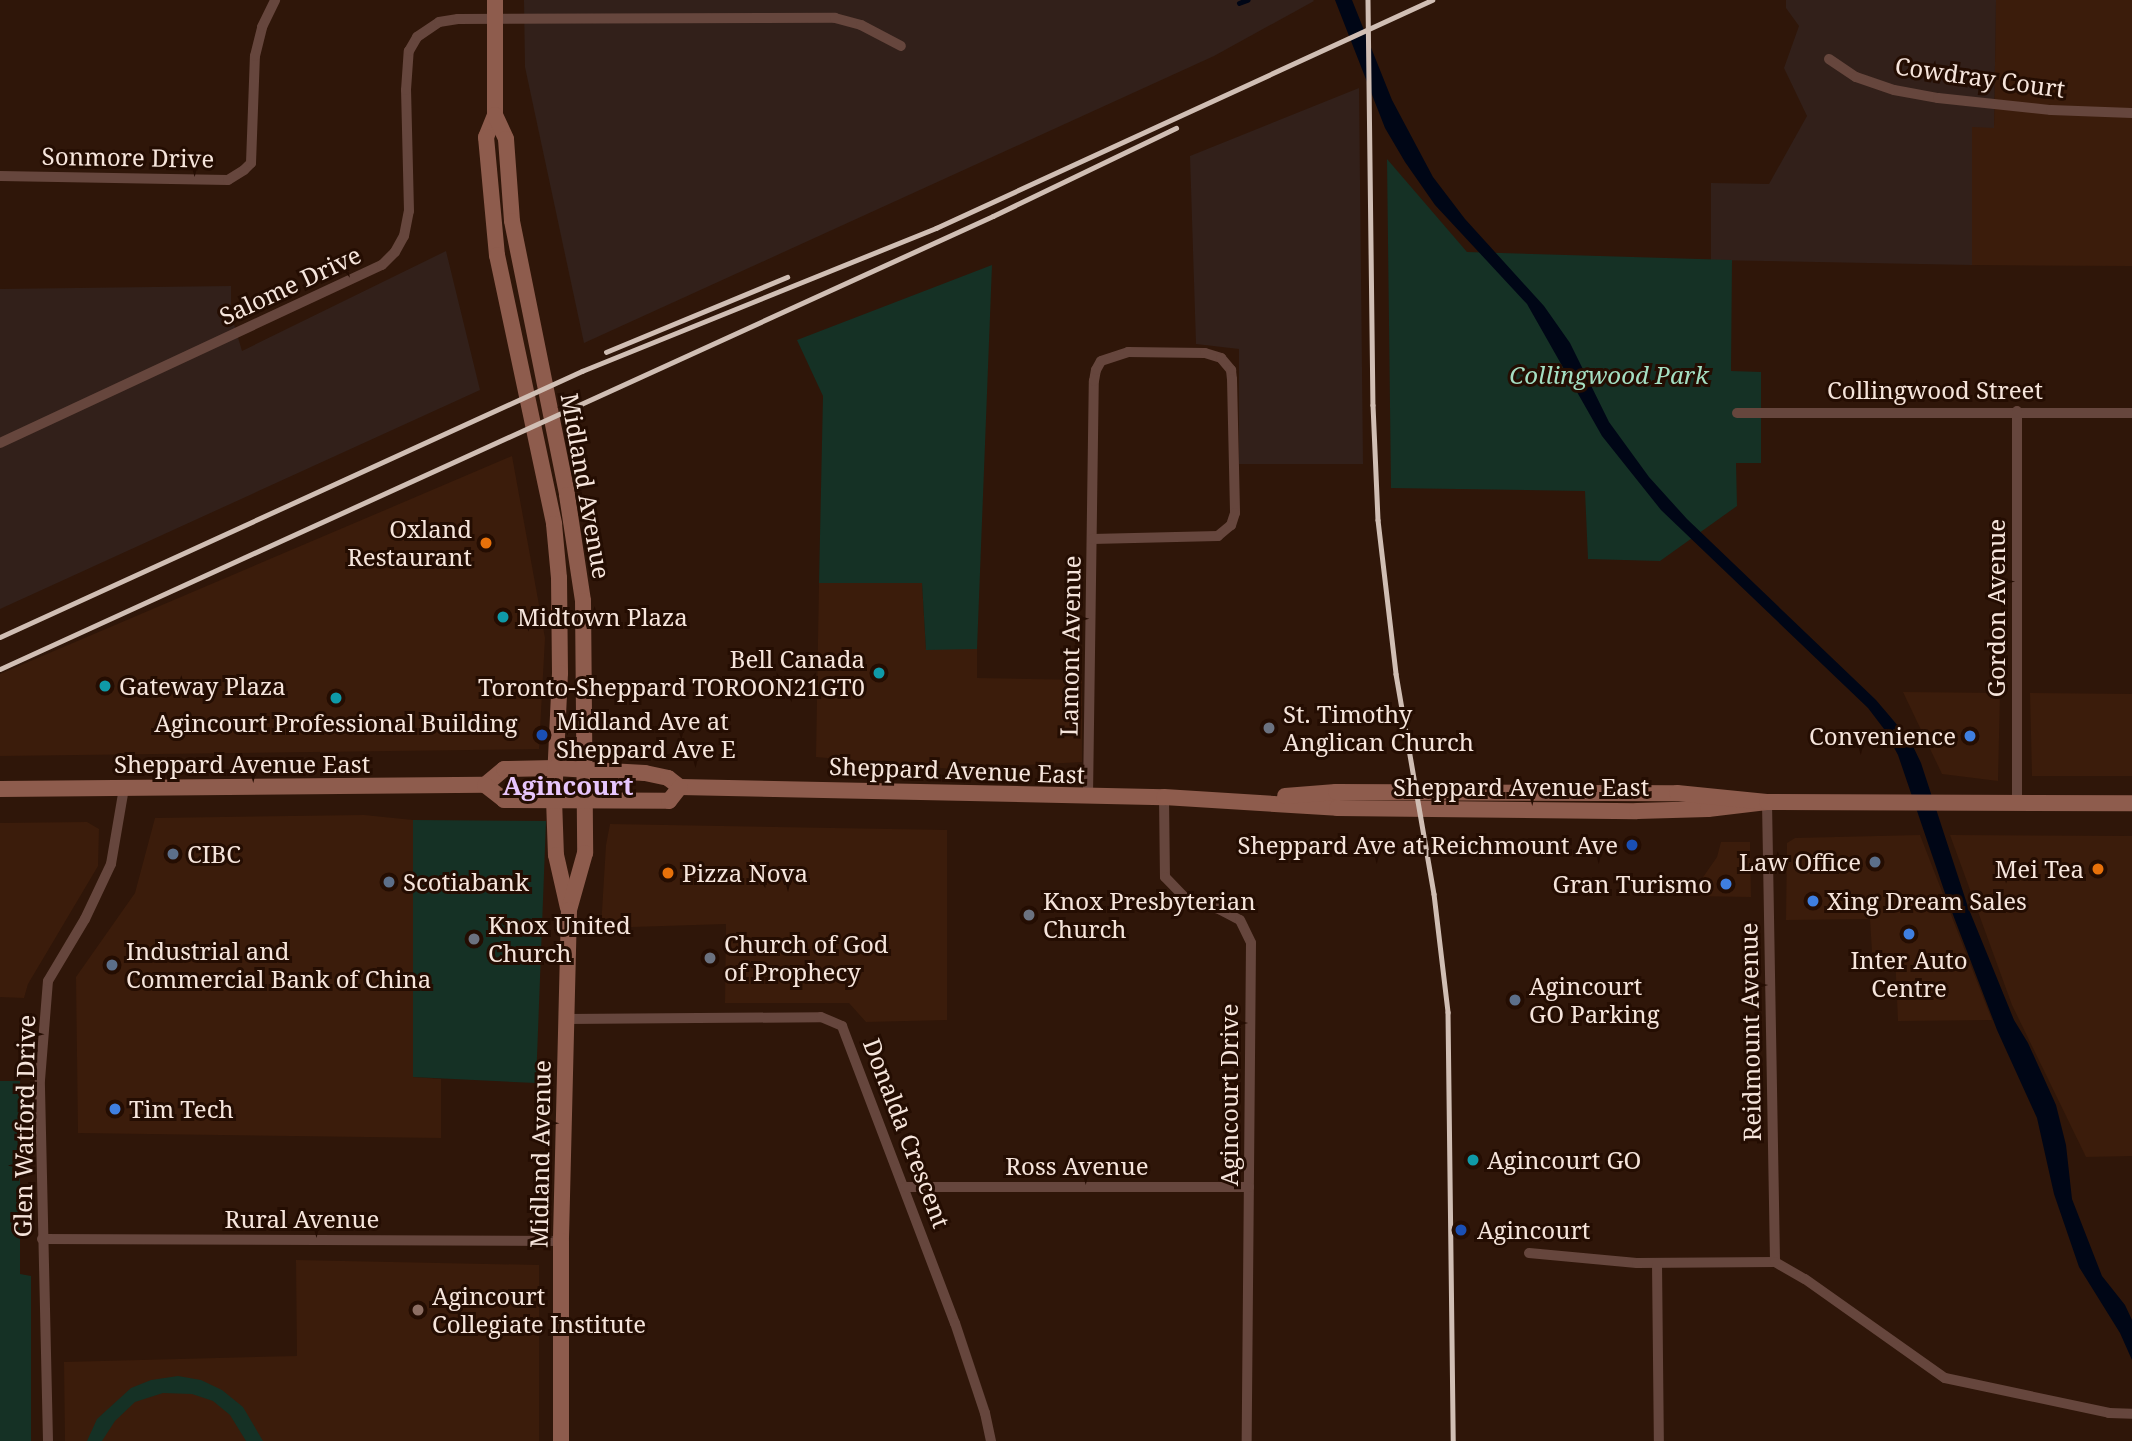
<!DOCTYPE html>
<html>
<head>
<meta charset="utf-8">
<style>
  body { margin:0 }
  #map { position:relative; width:2132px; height:1441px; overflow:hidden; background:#2f1609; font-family:"Noto Serif",serif }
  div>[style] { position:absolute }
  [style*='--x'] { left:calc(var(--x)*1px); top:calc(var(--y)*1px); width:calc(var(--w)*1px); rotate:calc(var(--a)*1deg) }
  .built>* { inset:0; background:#3b1c0b }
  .industrial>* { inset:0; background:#32201a }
  .green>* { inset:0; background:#153125 }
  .water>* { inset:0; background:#000616 }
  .stream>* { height:4.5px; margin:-2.25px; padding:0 2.25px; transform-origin:2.25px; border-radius:2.25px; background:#000616 }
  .street>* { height:10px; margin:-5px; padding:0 5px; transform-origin:5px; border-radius:5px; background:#66463d }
  .secondary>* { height:16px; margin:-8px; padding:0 8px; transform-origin:8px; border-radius:8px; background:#8e5c4d }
  .rail>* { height:4.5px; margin:-2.25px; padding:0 2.25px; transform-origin:2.25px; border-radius:2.25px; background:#d0beb4 }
  .dots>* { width:19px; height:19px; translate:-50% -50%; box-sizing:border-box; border:4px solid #240d02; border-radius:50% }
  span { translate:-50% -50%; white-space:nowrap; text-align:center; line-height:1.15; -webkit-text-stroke:6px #240d02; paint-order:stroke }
  .street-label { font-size:24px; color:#f6e5dc }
  .park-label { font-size:24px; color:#a4dfc3; font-style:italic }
  .poi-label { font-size:24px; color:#f6e5dc }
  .right { translate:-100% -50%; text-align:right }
  .left { translate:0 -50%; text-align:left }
  .neighbourhood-label { font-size:26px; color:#e7c6fc; font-weight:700 }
</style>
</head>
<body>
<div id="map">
  <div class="built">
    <i style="clip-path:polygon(1996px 0,2132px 0,2132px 266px,1972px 265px,1972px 127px,1994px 127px)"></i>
    <i style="clip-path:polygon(512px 456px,545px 638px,539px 749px,0 756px,0 674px)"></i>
    <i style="clip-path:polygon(819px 583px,922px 583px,926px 649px,977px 649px,977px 678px,1082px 680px,1082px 762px,953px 769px,816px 757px)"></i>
    <i style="clip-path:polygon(1903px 692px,2000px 693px,1998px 781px,1942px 774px)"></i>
    <i style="clip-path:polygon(2030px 693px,2132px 694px,2132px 776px,2032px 776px)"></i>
    <i style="clip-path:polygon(364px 815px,413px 820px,413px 1077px,441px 1079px,441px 1138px,78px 1133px,76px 977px,135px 893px,155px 818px)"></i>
    <i style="clip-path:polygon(87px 822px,99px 829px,98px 866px,28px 984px,24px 998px,0 997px,0 823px)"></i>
    <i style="clip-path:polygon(610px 824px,947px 830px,947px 1020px,866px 1022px,849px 1003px,725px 1003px,726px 924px,601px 928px,606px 845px)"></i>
    <i style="clip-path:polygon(1920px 835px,1992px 1020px,1898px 1021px,1895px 954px,1872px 952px,1870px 919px,1786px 920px,1787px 843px,1795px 838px)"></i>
    <i style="clip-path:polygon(1950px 835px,2132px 836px,2132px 1156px,2086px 1157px,2012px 1005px)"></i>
    <i style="clip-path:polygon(1721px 842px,1750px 842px,1751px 897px,1690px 896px,1717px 857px)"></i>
    <i style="clip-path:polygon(296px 1260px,539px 1265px,539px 1441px,65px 1441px,64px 1362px,297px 1356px)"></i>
  </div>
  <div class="industrial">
    <i style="clip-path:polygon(524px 0,1313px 0,1314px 1px,1214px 56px,584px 343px,525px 67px)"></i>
    <i style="clip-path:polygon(1786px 0,1996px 0,1994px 128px,1972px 127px,1972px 265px,1711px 260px,1711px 183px,1769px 184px,1807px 116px,1784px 68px,1799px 26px,1786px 8px)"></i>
    <i style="clip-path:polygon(1359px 88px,1363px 464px,1239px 464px,1239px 349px,1196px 344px,1190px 156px)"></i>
    <i style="clip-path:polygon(446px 251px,480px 390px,0 609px,0 289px,231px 286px,231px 314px,242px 351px)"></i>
  </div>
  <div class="green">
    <i style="clip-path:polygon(1387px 159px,1467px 252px,1732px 260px,1731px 371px,1761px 372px,1761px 463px,1736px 463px,1737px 506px,1660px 561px,1588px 559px,1585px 491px,1391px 488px)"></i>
    <i style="clip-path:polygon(992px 265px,977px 649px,926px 650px,922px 583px,819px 583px,823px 396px,797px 340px)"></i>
    <i style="clip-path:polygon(413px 820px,546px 821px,536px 1083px,413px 1077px)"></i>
    <i style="clip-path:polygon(0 1081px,20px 1081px,20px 1274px,31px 1276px,31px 1441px,0 1441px)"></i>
    <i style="clip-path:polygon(178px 1376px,201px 1380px,222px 1390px,243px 1407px,263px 1441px,246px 1441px,230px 1415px,213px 1401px,192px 1394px,163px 1393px,135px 1402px,115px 1421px,102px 1441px,87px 1441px,97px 1419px,131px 1388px,151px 1380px)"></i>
  </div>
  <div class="water">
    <i style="clip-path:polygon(1335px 0,1352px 0,1392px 100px,1433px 177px,1465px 219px,1544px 306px,1570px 343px,1609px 422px,1649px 477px,1687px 519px,1876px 700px,1910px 740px,1921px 763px,1968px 907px,2014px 1020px,2028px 1043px,2056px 1105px,2066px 1145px,2072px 1199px,2102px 1276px,2125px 1305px,2132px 1320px,2132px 1360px,2120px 1333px,2079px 1267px,2054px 1194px,2037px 1118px,1997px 1030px,1947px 899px,1898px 755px,1884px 729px,1868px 708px,1661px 510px,1602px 436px,1527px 304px,1435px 205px,1405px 162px,1385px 128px)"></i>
  </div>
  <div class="stream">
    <i style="--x:1239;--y:3;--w:9;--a:-21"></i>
  </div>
  <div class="street">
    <i style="--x:1829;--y:59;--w:32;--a:34"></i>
    <i style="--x:1856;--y:77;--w:40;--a:18.9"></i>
    <i style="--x:1894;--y:90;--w:45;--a:10.3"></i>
    <i style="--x:1938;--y:98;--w:114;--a:6.1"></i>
    <i style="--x:2051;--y:110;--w:81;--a:2.1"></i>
    <i style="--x:0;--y:176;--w:228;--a:1"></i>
    <i style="--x:228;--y:180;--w:19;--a:-32"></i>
    <i style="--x:244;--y:170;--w:10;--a:-45"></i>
    <i style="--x:251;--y:163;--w:107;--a:-87.9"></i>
    <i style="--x:255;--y:56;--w:30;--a:-76"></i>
    <i style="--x:262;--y:27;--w:30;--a:-64"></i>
    <i style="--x:1737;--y:413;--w:395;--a:0"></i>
    <i style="--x:0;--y:443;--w:421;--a:-25"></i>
    <i style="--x:382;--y:265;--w:18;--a:-45"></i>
    <i style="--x:395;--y:252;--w:18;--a:-61"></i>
    <i style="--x:404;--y:236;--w:25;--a:-79"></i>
    <i style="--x:409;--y:211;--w:121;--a:-91.4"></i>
    <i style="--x:406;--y:90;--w:39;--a:-86"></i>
    <i style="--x:409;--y:51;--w:16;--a:-60"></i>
    <i style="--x:417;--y:37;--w:27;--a:-34"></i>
    <i style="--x:439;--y:22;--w:19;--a:-9"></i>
    <i style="--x:458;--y:19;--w:377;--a:-0.2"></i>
    <i style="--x:835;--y:18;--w:27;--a:15"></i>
    <i style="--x:861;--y:25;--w:45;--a:27.7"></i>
    <i style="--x:1088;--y:796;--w:415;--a:-89.2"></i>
    <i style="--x:1094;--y:381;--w:11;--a:-80"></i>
    <i style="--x:1096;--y:370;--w:10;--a:-61"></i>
    <i style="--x:1101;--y:361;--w:28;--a:-18"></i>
    <i style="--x:1128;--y:352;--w:77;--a:0.7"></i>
    <i style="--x:1205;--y:353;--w:17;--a:17"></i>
    <i style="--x:1221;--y:358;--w:16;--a:50"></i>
    <i style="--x:1231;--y:370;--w:9;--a:84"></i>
    <i style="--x:1232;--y:379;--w:134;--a:88.7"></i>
    <i style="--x:1235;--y:513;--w:13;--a:108"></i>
    <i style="--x:1231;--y:525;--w:17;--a:140"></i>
    <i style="--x:1218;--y:536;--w:126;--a:178.6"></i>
    <i style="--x:1164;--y:797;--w:80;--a:89.3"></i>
    <i style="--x:1165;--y:877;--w:28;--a:46"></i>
    <i style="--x:1184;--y:897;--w:39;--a:19"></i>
    <i style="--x:1221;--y:910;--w:21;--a:28"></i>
    <i style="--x:1240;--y:920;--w:25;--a:64"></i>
    <i style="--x:1251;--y:943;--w:498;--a:90.5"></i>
    <i style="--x:1767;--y:802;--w:460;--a:89"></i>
    <i style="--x:2017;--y:805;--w:394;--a:-90"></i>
    <i style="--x:566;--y:1019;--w:255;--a:-0.4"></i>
    <i style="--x:821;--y:1017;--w:23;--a:23"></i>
    <i style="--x:842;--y:1026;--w:318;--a:69.2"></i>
    <i style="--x:955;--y:1323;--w:95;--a:71.6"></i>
    <i style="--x:985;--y:1413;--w:29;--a:78"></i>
    <i style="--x:905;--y:1187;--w:344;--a:0"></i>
    <i style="--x:42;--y:1239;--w:519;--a:0.22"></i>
    <i style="--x:1529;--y:1253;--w:108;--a:5.3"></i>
    <i style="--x:1637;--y:1263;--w:138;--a:-0.4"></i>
    <i style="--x:1775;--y:1262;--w:34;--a:30"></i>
    <i style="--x:1805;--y:1279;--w:171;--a:35.3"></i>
    <i style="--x:1945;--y:1378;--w:168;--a:12"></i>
    <i style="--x:2109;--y:1413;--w:23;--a:2"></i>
    <i style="--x:1657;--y:1263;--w:178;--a:89.4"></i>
    <i style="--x:48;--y:1441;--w:361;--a:-91.3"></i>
    <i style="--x:40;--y:1080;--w:99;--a:-85.4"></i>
    <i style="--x:48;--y:981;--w:72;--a:-59.2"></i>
    <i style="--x:85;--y:919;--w:61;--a:-64.7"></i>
    <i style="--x:111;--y:864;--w:77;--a:-80.3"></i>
  </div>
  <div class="secondary">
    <i style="--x:495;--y:0;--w:115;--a:90"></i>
    <i style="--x:495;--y:115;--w:24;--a:112"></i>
    <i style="--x:486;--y:137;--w:119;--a:84.7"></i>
    <i style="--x:497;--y:255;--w:275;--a:78"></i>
    <i style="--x:554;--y:524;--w:54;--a:84.7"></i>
    <i style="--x:559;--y:578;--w:95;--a:89.4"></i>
    <i style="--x:560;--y:673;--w:126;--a:92.7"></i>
    <i style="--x:554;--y:799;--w:56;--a:88"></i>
    <i style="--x:556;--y:855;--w:54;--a:77.2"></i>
    <i style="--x:495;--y:115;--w:26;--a:65"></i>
    <i style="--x:506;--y:139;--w:82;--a:85.8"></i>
    <i style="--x:512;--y:221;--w:279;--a:78.6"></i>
    <i style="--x:567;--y:495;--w:107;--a:81.4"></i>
    <i style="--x:583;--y:601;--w:252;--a:89.5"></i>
    <i style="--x:585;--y:853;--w:59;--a:105.7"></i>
    <i style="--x:569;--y:910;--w:331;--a:91.4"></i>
    <i style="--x:561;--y:1241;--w:200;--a:90"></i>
    <i style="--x:485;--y:785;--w:25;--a:-40"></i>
    <i style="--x:504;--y:769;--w:51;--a:-1.1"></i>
    <i style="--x:555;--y:768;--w:90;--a:3.2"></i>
    <i style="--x:645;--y:773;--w:24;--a:12"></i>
    <i style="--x:668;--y:778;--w:15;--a:37"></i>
    <i style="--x:680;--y:787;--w:484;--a:1.2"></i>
    <i style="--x:1164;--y:797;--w:173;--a:3.6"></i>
    <i style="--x:1337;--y:808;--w:300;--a:0.6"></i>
    <i style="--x:1637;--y:811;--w:71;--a:-1.6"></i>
    <i style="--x:1708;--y:809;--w:59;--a:-6.8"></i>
    <i style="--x:0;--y:789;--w:485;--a:-0.5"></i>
    <i style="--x:485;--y:785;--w:24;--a:38"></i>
    <i style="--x:504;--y:800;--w:165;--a:0.3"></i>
    <i style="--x:669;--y:801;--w:18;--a:-52"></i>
    <i style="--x:1285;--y:796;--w:51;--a:-4.5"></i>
    <i style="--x:1336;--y:792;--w:341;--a:0.2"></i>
    <i style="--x:1677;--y:793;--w:90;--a:5.7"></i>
    <i style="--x:1767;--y:802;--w:365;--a:0.2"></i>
  </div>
  <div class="rail">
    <i style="--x:1368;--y:0;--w:405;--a:89.3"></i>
    <i style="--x:1373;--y:405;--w:115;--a:87.5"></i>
    <i style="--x:1378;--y:520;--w:155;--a:83.3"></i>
    <i style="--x:1396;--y:674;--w:223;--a:80.2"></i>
    <i style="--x:1434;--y:894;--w:119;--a:83.2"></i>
    <i style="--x:1448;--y:1012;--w:429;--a:89.3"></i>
    <i style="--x:606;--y:352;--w:196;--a:-22.5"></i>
    <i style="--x:0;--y:637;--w:640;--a:-24.56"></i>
    <i style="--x:582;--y:371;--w:382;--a:-22"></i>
    <i style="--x:936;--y:228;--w:546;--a:-24.69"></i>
    <i style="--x:0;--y:669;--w:1091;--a:-24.52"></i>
    <i style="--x:993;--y:216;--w:203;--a:-25.7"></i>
  </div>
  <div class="dots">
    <i style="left:486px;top:543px;background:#e8710a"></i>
    <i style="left:503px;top:617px;background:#0f9aa8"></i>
    <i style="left:879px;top:673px;background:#0f9aa8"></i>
    <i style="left:105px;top:686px;background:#0f9aa8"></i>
    <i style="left:336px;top:698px;background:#0f9aa8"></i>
    <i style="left:1269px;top:728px;background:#6b7280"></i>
    <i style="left:542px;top:735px;background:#1a4fb4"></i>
    <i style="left:1970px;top:736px;background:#3f7fe0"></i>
    <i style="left:1632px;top:845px;background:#1a4fb4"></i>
    <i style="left:173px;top:854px;background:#5c6f8a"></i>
    <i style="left:1875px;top:862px;background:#5c6f8a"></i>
    <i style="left:2098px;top:869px;background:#e8710a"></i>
    <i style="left:668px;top:873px;background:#e8710a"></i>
    <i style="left:389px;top:882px;background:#5c6f8a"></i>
    <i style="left:1726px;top:884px;background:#3f7fe0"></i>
    <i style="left:1813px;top:901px;background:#3f7fe0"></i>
    <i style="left:1029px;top:915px;background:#6b7280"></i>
    <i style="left:1909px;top:934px;background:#3f7fe0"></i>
    <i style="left:474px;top:939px;background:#6b7280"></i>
    <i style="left:710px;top:958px;background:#6b7280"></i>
    <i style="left:112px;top:965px;background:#5c6f8a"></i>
    <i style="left:1515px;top:1000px;background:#5c6f8a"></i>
    <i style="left:115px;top:1109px;background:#3f7fe0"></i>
    <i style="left:1473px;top:1160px;background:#0f9aa8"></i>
    <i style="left:1461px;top:1230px;background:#1a4fb4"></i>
    <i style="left:418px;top:1310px;background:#8d6e63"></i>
  </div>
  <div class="street-label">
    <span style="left:1980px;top:77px;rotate:8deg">Cowdray Court</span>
    <span style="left:128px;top:157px;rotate:1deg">Sonmore Drive</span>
    <span style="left:290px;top:285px;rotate:-25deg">Salome Drive</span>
    <span style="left:1935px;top:390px">Collingwood Street</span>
    <span style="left:586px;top:486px;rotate:80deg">Midland Avenue</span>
    <span style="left:1996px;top:608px;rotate:-90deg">Gordon Avenue</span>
    <span style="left:1070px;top:646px;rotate:-89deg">Lamont Avenue</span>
    <span style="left:242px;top:764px">Sheppard Avenue East</span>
    <span style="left:957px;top:770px;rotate:2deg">Sheppard Avenue East</span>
    <span style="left:1521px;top:787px">Sheppard Avenue East</span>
    <span style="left:1750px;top:1032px;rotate:-91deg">Reidmount Avenue</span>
    <span style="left:1229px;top:1095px;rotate:-90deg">Agincourt Drive</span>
    <span style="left:24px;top:1126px;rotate:-89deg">Glen Watford Drive</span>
    <span style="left:907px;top:1133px;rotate:69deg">Donalda Crescent</span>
    <span style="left:540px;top:1154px;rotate:-89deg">Midland Avenue</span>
    <span style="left:1077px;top:1166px">Ross Avenue</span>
    <span style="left:302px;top:1219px">Rural Avenue</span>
  </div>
  <div class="park-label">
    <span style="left:1609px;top:375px">Collingwood Park</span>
  </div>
  <div class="poi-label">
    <span class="right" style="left:472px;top:543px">Oxland<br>Restaurant</span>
    <span class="left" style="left:517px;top:617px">Midtown Plaza</span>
    <span class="right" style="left:865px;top:673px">Bell Canada<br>Toronto-Sheppard TOROON21GT0</span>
    <span class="left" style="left:119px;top:686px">Gateway Plaza</span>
    <span class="left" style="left:1283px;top:728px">St. Timothy<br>Anglican Church</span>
    <span class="left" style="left:556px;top:735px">Midland Ave at<br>Sheppard Ave E</span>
    <span style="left:336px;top:723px">Agincourt Professional Building</span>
    <span class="right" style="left:1956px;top:736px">Convenience</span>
    <span class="right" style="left:1618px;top:845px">Sheppard Ave at Reichmount Ave</span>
    <span class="left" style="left:187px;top:854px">CIBC</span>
    <span class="right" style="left:1861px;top:862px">Law Office</span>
    <span class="right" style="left:2084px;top:869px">Mei Tea</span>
    <span class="left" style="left:682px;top:873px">Pizza Nova</span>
    <span class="left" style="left:403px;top:882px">Scotiabank</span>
    <span class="right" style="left:1712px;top:884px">Gran Turismo</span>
    <span class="left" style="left:1043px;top:915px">Knox Presbyterian<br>Church</span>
    <span class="left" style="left:1827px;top:901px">Xing Dream Sales</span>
    <span class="left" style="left:488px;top:939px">Knox United<br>Church</span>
    <span class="left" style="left:724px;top:958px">Church of God<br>of Prophecy</span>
    <span class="left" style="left:126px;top:965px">Industrial and<br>Commercial Bank of China</span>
    <span style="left:1909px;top:974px">Inter Auto<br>Centre</span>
    <span class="left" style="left:1529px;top:1000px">Agincourt<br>GO Parking</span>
    <span class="left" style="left:129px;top:1109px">Tim Tech</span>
    <span class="left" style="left:1487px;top:1160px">Agincourt GO</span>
    <span class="left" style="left:1477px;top:1230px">Agincourt</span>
    <span class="left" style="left:432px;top:1310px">Agincourt<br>Collegiate Institute</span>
  </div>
  <div class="neighbourhood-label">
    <span style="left:568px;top:786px">Agincourt</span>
  </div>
</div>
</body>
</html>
